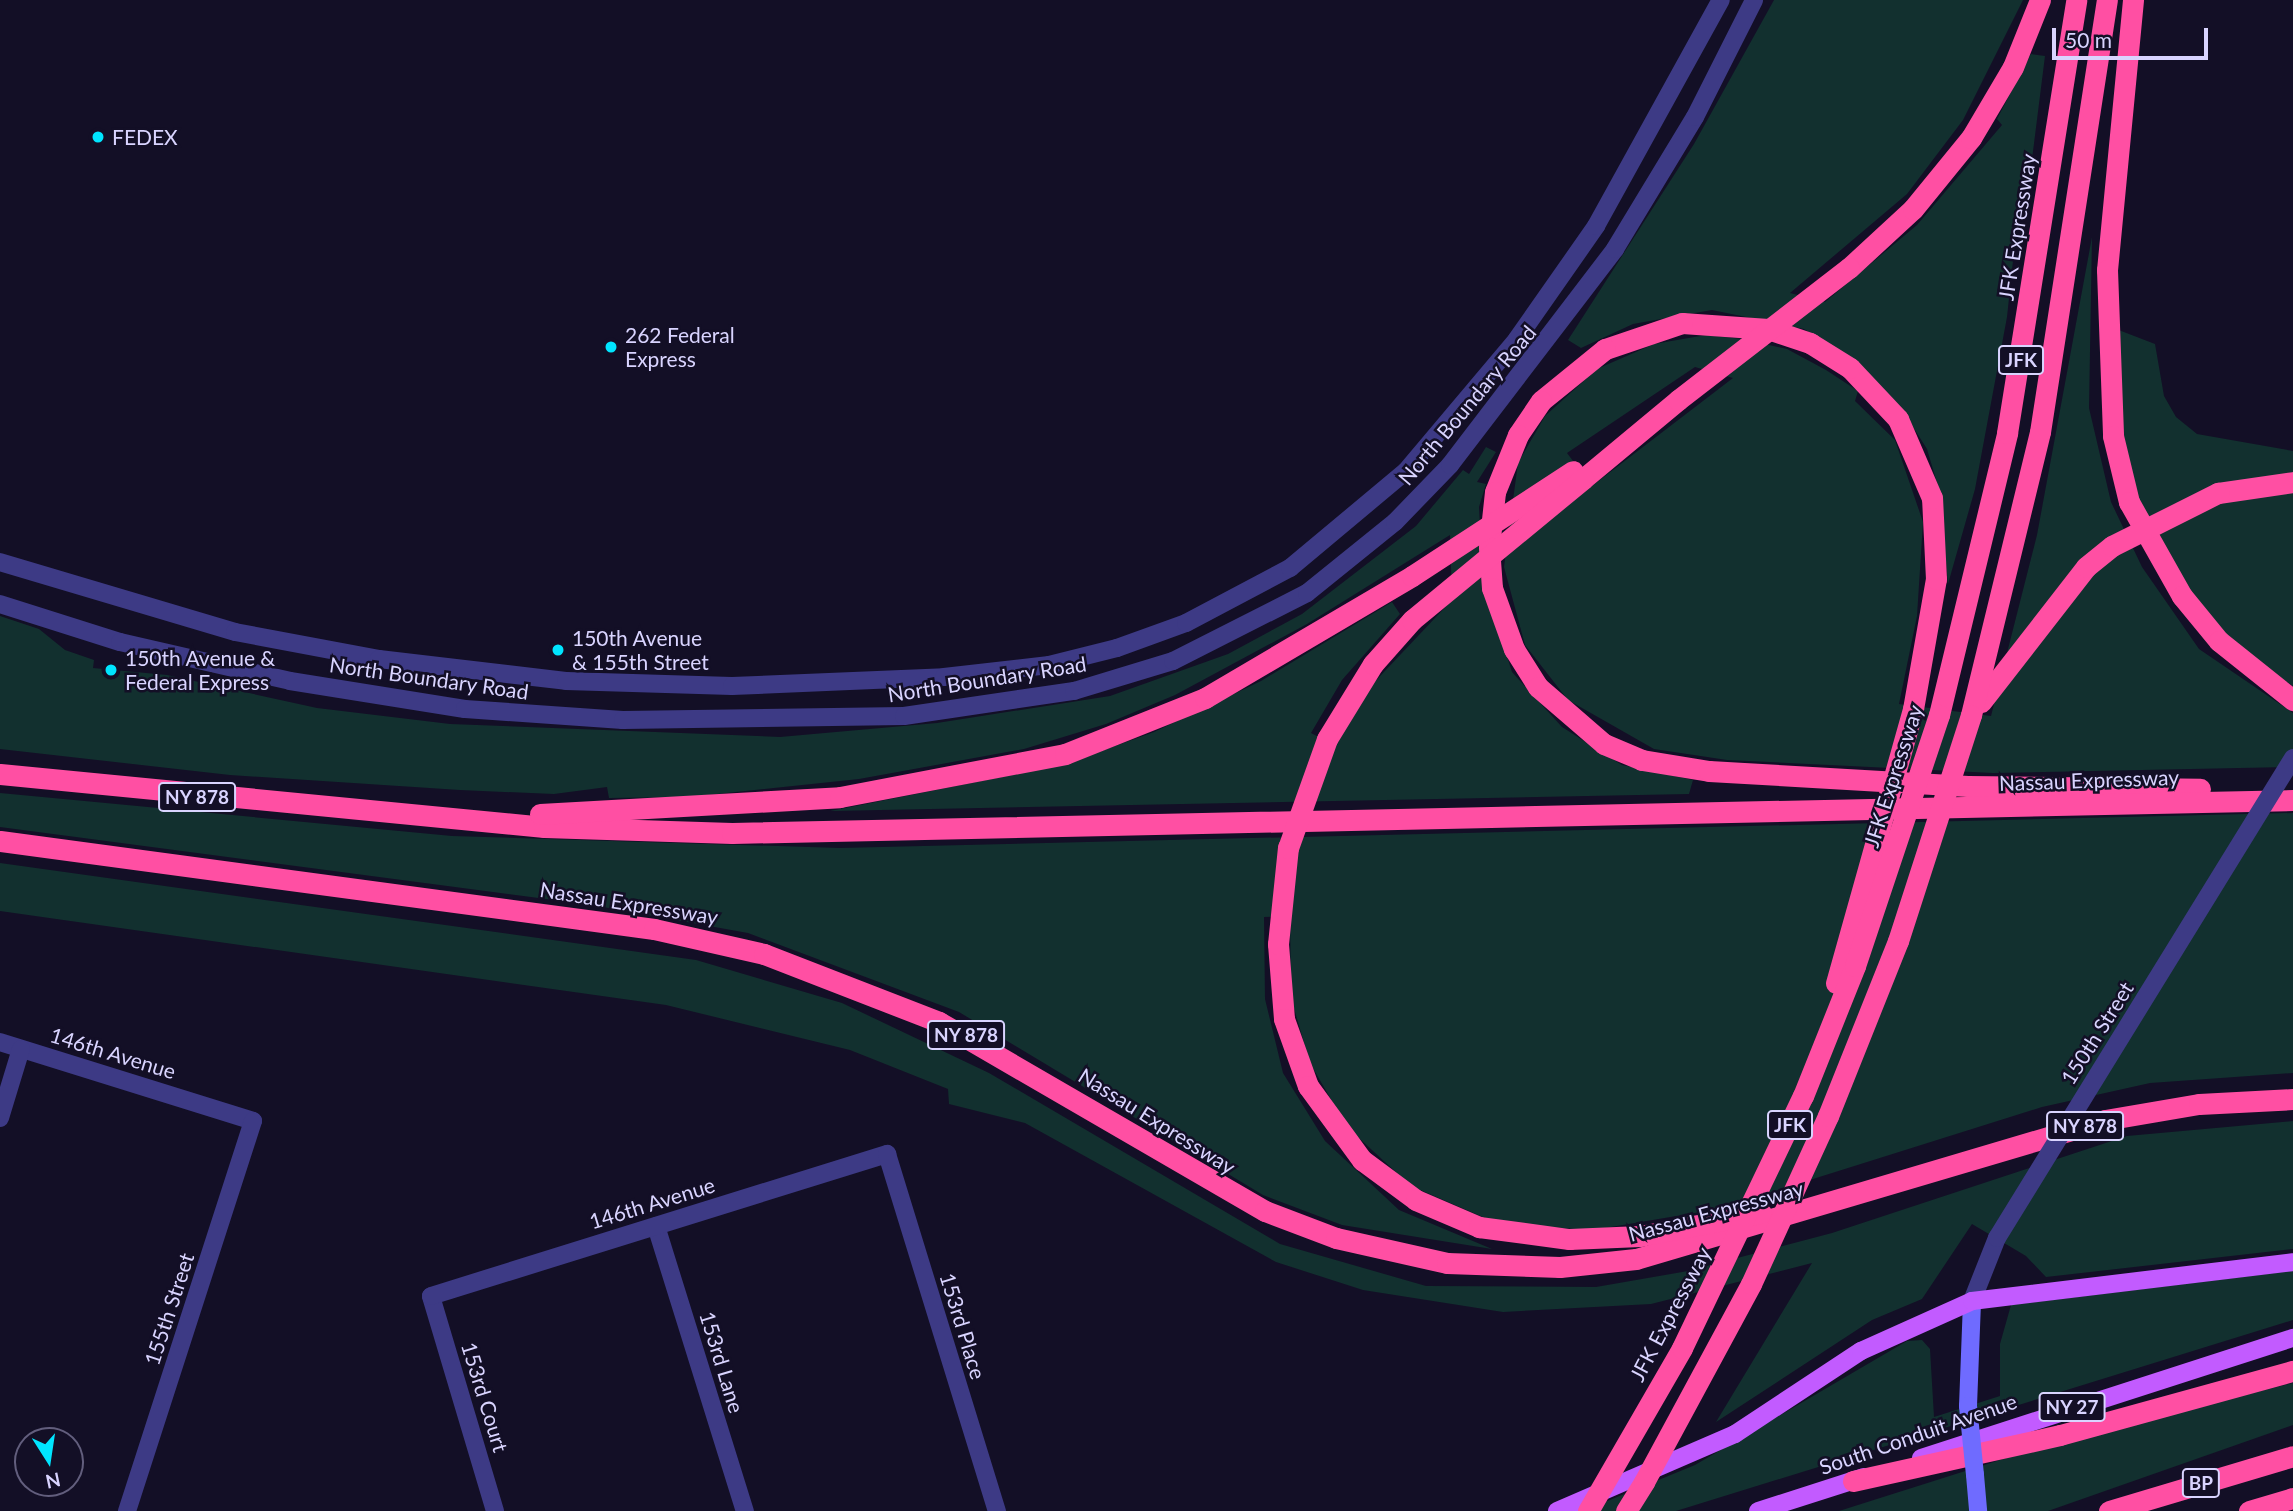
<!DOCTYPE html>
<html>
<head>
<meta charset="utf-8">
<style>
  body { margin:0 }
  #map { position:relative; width:2293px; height:1511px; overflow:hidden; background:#130f26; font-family:Lato,sans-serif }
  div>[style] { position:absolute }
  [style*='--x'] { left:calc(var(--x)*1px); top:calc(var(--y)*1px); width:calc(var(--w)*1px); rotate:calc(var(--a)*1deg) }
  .green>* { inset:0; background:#12302f }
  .street>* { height:18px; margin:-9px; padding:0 9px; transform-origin:9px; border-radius:9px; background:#3d3a85 }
  .secondary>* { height:18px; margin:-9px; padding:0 9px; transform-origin:9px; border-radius:9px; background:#6f6bff }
  .primary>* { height:18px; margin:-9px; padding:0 9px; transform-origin:9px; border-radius:9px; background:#c25bff }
  .highway>* { height:21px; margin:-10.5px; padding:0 10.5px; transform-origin:10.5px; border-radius:10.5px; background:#ff4fa3 }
  .street-bridge>* { height:18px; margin:-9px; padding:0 9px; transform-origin:9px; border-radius:9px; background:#3d3a85 }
  .secondary-bridge>* { height:18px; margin:-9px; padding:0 9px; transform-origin:9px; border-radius:9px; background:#6f6bff }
  .highway-bridge>* { height:21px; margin:-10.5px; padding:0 10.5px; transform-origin:10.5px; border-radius:10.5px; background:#ff4fa3 }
  .dots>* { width:19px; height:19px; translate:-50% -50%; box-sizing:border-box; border:4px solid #130f26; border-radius:50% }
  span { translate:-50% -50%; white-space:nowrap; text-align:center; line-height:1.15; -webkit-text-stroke:5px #130f26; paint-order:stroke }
  .shield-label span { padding:2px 5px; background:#130f26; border:2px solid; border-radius:5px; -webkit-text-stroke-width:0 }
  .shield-label { font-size:19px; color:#d9d4ff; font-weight:700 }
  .poi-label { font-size:21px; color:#d9d4ff }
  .left { translate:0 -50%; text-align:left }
  .street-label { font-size:21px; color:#d9d4ff }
  .north { position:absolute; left:14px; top:1427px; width:70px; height:70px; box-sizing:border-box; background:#130f26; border:2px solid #625e7d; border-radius:50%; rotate:168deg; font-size:19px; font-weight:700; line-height:28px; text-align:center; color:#d9d4ff }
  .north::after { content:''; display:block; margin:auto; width:24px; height:32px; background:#00e5ff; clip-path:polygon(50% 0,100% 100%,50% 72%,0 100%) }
  .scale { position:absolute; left:2052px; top:28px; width:156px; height:32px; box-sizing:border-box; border:4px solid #d9d4ff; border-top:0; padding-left:9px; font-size:21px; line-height:24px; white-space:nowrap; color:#d9d4ff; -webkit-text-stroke:5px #130f26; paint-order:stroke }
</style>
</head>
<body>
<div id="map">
  <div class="green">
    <i style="clip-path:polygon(1774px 0,2023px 0,1963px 120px,1907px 194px,1790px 293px,1825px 302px,1917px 225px,2002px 125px,1997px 119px,2031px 54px,2045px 56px,2030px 175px,2022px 176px,2007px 317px,1975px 489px,1948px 584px,1940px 493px,1927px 449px,1901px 408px,1857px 361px,1804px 329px,1712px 310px,1633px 324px,1581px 348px,1568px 340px,1694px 144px)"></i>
    <i style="clip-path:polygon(evenodd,2092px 237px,2089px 408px,2111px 502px,2142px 567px,2199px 649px,2293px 713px,2293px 767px,1993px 773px,1727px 760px,1654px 749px,1568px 700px,1525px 645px,1504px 567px,1518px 463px,1545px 416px,1597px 369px,1654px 344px,1706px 335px,1742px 339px,1787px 349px,1826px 370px,1858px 391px,1855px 401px,1895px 440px,1923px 522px,1917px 616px,1899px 704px,1991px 716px,2037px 535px,2092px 237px,1695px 367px,1733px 378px,1592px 486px,1567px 453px,1695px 367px)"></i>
    <i style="clip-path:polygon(2116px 329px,2155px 344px,2164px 396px,2176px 417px,2197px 434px,2293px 451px,2293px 686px,2235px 647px,2188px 593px,2128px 480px,2114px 410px)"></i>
    <i style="clip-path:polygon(1486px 447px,1496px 452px,1477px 482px,1486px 484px,1479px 507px,1483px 581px,1512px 672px,1562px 727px,1622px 765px,1693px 780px,1689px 794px,830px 811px,1062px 765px,1154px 732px,1261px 681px,1392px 602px,1400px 614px,1342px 680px,1311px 733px,1336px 746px,1366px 691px,1452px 600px,1450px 535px,1307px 624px,1175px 695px,1106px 724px,1024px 749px,859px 779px,689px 797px,609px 798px,607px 787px,554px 794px,460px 790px,230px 775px,0 749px,0 616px,39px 629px,65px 650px,94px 660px,93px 668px,167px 675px,317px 708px,450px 724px,780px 737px,937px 723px,1110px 696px,1228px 654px,1302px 614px,1416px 526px,1463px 470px,1469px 474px)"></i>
    <i style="clip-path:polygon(0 793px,452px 836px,840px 848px,2293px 813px,2293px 1073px,2150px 1083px,2042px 1107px,1718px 1209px,1593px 1230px,1499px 1224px,1411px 1186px,1347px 1127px,1310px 1063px,1291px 998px,1290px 916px,1264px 917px,1265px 999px,1283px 1073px,1325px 1141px,1399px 1210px,1492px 1249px,1342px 1225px,1263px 1195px,959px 1012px,748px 933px,592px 905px,0 827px)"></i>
    <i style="clip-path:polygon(0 863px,696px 960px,842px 1003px,989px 1073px,1280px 1244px,1426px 1286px,1596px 1287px,1688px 1271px,1832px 1233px,2127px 1136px,2293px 1121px,2293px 1249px,2046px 1277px,2026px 1256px,1972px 1224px,1922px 1299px,1872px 1320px,1716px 1422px,1812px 1263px,1651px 1304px,1503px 1312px,1363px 1290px,1276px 1262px,1025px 1123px,949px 1104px,948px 1089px,850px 1050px,666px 1005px,0 911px)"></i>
    <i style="clip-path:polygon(2293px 1271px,2293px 1320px,1676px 1511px,1583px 1511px,1695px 1465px,1907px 1341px,1922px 1340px,1930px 1349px,1934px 1417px,2000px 1396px,2000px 1344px,2011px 1305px)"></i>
    <i style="clip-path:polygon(2293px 1383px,2293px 1425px,2048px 1511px,1839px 1511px,2063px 1440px)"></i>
  </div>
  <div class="street">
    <i style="--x:0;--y:562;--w:245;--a:16.6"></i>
    <i style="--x:235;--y:632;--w:147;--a:10.6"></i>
    <i style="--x:379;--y:659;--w:188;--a:6.7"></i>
    <i style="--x:566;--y:681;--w:166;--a:1.7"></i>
    <i style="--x:732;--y:686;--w:212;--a:-2.4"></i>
    <i style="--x:944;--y:677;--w:106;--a:-6.5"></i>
    <i style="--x:1049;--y:665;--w:70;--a:-14"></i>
    <i style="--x:1117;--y:648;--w:73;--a:-19.9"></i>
    <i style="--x:1186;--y:623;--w:118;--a:-27.9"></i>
    <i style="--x:1290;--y:568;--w:151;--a:-39.9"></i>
    <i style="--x:1406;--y:471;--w:172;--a:-49.9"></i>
    <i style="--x:1517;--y:339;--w:138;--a:-55"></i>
    <i style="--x:1596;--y:226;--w:258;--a:-61.1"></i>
    <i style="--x:0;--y:604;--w:126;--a:17.6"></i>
    <i style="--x:120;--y:642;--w:174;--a:12.9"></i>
    <i style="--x:290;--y:681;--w:177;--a:9.1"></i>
    <i style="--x:465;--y:709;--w:158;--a:4"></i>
    <i style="--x:623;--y:720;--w:281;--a:-0.8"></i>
    <i style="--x:904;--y:716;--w:172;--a:-8.4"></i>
    <i style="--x:1074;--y:691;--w:103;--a:-16.9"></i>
    <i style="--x:1173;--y:661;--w:150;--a:-26.9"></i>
    <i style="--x:1307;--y:593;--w:113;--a:-38.9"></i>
    <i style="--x:1395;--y:522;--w:79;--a:-46"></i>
    <i style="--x:1450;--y:465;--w:272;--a:-52.6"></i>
    <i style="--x:1615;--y:249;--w:154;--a:-58.8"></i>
    <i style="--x:1695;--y:117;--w:131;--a:-63.2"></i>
    <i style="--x:0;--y:1042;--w:265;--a:17.3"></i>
    <i style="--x:253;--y:1121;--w:410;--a:107.9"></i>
    <i style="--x:0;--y:1118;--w:72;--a:-73.1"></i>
    <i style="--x:656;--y:1226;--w:299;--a:72.7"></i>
    <i style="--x:1972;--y:1301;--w:68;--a:-68.4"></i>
    <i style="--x:495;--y:1511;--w:224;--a:-106.6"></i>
    <i style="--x:431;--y:1296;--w:478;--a:-17.3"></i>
    <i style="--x:887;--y:1154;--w:374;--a:72.9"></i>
  </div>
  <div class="secondary">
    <i style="--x:1968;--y:1406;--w:105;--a:-87.8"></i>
    <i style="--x:1975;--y:1475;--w:36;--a:85"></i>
  </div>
  <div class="primary">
    <i style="--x:1921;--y:1458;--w:391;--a:-17.9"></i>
    <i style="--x:1557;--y:1511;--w:194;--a:-23.4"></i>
    <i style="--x:1735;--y:1434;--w:151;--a:-33.4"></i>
    <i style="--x:1861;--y:1351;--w:122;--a:-24.2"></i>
    <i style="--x:1972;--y:1301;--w:323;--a:-6.9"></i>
    <i style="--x:1758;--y:1511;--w:111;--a:-17.8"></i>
  </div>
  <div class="highway">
    <i style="--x:2133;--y:0;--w:271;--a:95.5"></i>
    <i style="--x:2107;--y:270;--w:166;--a:87.9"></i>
    <i style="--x:2113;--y:436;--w:68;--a:76.4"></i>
    <i style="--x:2129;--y:502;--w:108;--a:60.6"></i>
    <i style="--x:2182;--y:596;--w:58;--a:50.6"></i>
    <i style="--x:2219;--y:641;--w:95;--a:38.6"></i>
    <i style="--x:1849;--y:268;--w:87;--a:-42.7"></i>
    <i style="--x:1913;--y:209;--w:92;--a:-50.8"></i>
    <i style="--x:1971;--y:138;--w:82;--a:-59.4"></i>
    <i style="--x:2013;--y:67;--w:72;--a:-68.1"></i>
    <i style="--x:1583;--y:479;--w:124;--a:-39.7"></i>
    <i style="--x:2218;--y:493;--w:76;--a:-8.3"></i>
    <i style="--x:1981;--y:702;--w:171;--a:-52.1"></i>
    <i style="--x:2086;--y:567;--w:33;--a:-39"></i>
    <i style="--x:1913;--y:709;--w:132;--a:-80"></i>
    <i style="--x:1936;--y:579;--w:81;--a:-92.8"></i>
    <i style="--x:1932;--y:498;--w:86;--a:-113.3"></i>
    <i style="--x:1898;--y:419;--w:70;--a:-133.3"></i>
    <i style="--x:1850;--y:368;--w:47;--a:-148"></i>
    <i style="--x:1810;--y:343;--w:44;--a:-161.6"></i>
    <i style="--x:1768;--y:329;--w:86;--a:-176"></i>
    <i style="--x:1682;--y:323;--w:81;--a:161.3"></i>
    <i style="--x:1605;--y:349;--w:82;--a:140.9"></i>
    <i style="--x:1541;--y:401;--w:41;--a:124.1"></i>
    <i style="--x:1518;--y:435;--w:61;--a:112"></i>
    <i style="--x:1495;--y:492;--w:55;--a:96.2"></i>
    <i style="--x:1489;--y:547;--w:41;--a:85.8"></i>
    <i style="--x:1492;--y:588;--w:65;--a:70.2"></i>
    <i style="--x:1514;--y:649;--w:45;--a:57.7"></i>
    <i style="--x:1538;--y:687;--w:87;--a:40.8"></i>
    <i style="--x:1604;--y:744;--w:41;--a:22.8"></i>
    <i style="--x:1642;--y:760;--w:68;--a:9.3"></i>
    <i style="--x:1709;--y:771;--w:259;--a:3.3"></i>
    <i style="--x:1968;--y:786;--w:232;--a:0.7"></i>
    <i style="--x:1939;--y:715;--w:290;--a:-76.4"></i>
    <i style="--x:2007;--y:433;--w:438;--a:-80.9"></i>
    <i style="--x:1971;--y:715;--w:291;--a:-76.3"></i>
    <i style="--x:2040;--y:432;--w:437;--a:-81.2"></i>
    <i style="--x:1327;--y:739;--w:88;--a:-58.5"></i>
    <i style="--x:1373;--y:664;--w:59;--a:-48.4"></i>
    <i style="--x:0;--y:774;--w:547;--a:5.56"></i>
    <i style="--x:544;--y:827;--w:188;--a:1.8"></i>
    <i style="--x:732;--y:833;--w:1561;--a:-1.21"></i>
    <i style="--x:540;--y:814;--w:300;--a:-3.2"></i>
    <i style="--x:840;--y:797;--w:229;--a:-10.8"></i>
    <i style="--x:1065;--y:754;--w:151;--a:-21.8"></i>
    <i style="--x:1205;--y:698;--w:240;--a:-30.5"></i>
    <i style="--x:0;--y:841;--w:660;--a:7.66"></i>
    <i style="--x:654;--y:929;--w:113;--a:12.8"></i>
    <i style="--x:764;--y:954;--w:188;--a:21.2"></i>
    <i style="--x:939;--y:1022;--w:377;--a:30.1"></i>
    <i style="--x:1265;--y:1211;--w:76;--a:20.8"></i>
    <i style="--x:1336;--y:1238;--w:114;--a:12.7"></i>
    <i style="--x:1447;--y:1263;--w:113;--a:2"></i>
    <i style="--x:1560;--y:1267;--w:76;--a:-6"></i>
    <i style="--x:1636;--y:1259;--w:489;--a:-16.5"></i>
    <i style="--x:2105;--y:1120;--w:95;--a:-9.7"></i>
    <i style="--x:2199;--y:1104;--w:94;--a:-3"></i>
    <i style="--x:1278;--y:944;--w:75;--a:85.4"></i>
    <i style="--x:1284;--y:1019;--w:71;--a:70.3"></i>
    <i style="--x:1308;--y:1086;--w:92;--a:53.9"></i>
    <i style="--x:1362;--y:1160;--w:67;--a:36.5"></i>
    <i style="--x:1416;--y:1200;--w:69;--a:23.2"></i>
    <i style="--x:1479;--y:1227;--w:91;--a:7.6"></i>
    <i style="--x:1569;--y:1239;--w:71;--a:-2.4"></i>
    <i style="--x:1640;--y:1236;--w:123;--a:-10.8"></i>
    <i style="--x:1853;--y:1481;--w:212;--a:-12.5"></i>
    <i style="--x:2060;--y:1435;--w:242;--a:-15.4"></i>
    <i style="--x:1626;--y:1511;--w:34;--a:-58"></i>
    <i style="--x:2109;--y:1511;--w:192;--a:-16.6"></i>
    <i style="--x:2249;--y:1511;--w:46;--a:-16.5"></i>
  </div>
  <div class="street-bridge">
    <i style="--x:1997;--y:1238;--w:564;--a:-58.34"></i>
  </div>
  <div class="secondary-bridge">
    <i style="--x:1968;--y:1406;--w:69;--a:84.2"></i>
  </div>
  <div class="highway-bridge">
    <i style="--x:1678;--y:400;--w:216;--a:-37.7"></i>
    <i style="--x:2112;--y:546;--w:119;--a:-26.6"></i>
    <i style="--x:1412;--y:576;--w:192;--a:-33.1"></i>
    <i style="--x:1412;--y:620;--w:222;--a:-39.5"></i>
    <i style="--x:1278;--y:944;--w:97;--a:-84.1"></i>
    <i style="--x:1288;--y:848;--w:116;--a:-70.3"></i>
    <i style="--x:1836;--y:983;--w:285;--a:-74.3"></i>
    <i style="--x:1644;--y:1482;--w:225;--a:-61.6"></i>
    <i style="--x:1751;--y:1284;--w:185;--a:-65.4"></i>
    <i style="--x:1828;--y:1116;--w:188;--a:-68.2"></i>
    <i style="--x:1898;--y:941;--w:237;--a:-72.1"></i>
    <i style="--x:1588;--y:1511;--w:188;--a:-60"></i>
    <i style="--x:1682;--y:1348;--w:280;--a:-64.4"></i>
    <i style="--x:1803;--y:1096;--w:140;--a:-68.2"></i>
    <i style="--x:1855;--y:966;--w:265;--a:-71.5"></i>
  </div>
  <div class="dots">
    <i style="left:98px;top:137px;background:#00e5ff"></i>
    <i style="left:611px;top:347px;background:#00e5ff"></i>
    <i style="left:558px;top:650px;background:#00e5ff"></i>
    <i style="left:111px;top:670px;background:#00e5ff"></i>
  </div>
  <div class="shield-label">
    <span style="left:2021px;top:360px">JFK</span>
    <span style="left:197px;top:797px">NY 878</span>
    <span style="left:966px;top:1035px">NY 878</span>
    <span style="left:1790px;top:1125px">JFK</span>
    <span style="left:2085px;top:1126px">NY 878</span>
    <span style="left:2072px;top:1407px">NY 27</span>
    <span style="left:2201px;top:1483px">BP</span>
  </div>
  <div class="poi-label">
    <span class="left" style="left:112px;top:137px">FEDEX</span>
    <span class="left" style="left:625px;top:347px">262 Federal<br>Express</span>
    <span class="left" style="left:572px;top:650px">150th Avenue<br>&amp; 155th Street</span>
    <span class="left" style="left:125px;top:670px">150th Avenue &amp;<br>Federal Express</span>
  </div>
  <div class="street-label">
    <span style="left:2017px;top:227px;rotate:-81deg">JFK Expressway</span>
    <span style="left:1467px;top:405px;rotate:-50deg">North Boundary Road</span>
    <span style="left:429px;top:678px;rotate:8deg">North Boundary Road</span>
    <span style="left:987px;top:679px;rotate:-9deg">North Boundary Road</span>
    <span style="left:1893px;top:776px;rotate:-72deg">JFK Expressway</span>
    <span style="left:2089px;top:780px;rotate:-2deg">Nassau Expressway</span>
    <span style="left:629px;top:903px;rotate:9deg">Nassau Expressway</span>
    <span style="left:2097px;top:1033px;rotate:-58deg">150th Street</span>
    <span style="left:113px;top:1053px;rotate:17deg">146th Avenue</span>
    <span style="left:1157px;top:1121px;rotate:32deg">Nassau Expressway</span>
    <span style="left:652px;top:1203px;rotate:-17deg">146th Avenue</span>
    <span style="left:1716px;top:1211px;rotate:-15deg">Nassau Expressway</span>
    <span style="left:169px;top:1309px;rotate:-72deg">155th Street</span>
    <span style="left:1670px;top:1314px;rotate:-62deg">JFK Expressway</span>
    <span style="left:963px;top:1326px;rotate:73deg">153rd Place</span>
    <span style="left:722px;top:1362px;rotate:73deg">153rd Lane</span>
    <span style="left:485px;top:1397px;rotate:73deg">153rd Court</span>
    <span style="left:1918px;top:1434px;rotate:-19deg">South Conduit Avenue</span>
  </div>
  <div class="north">N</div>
  <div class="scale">50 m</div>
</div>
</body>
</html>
